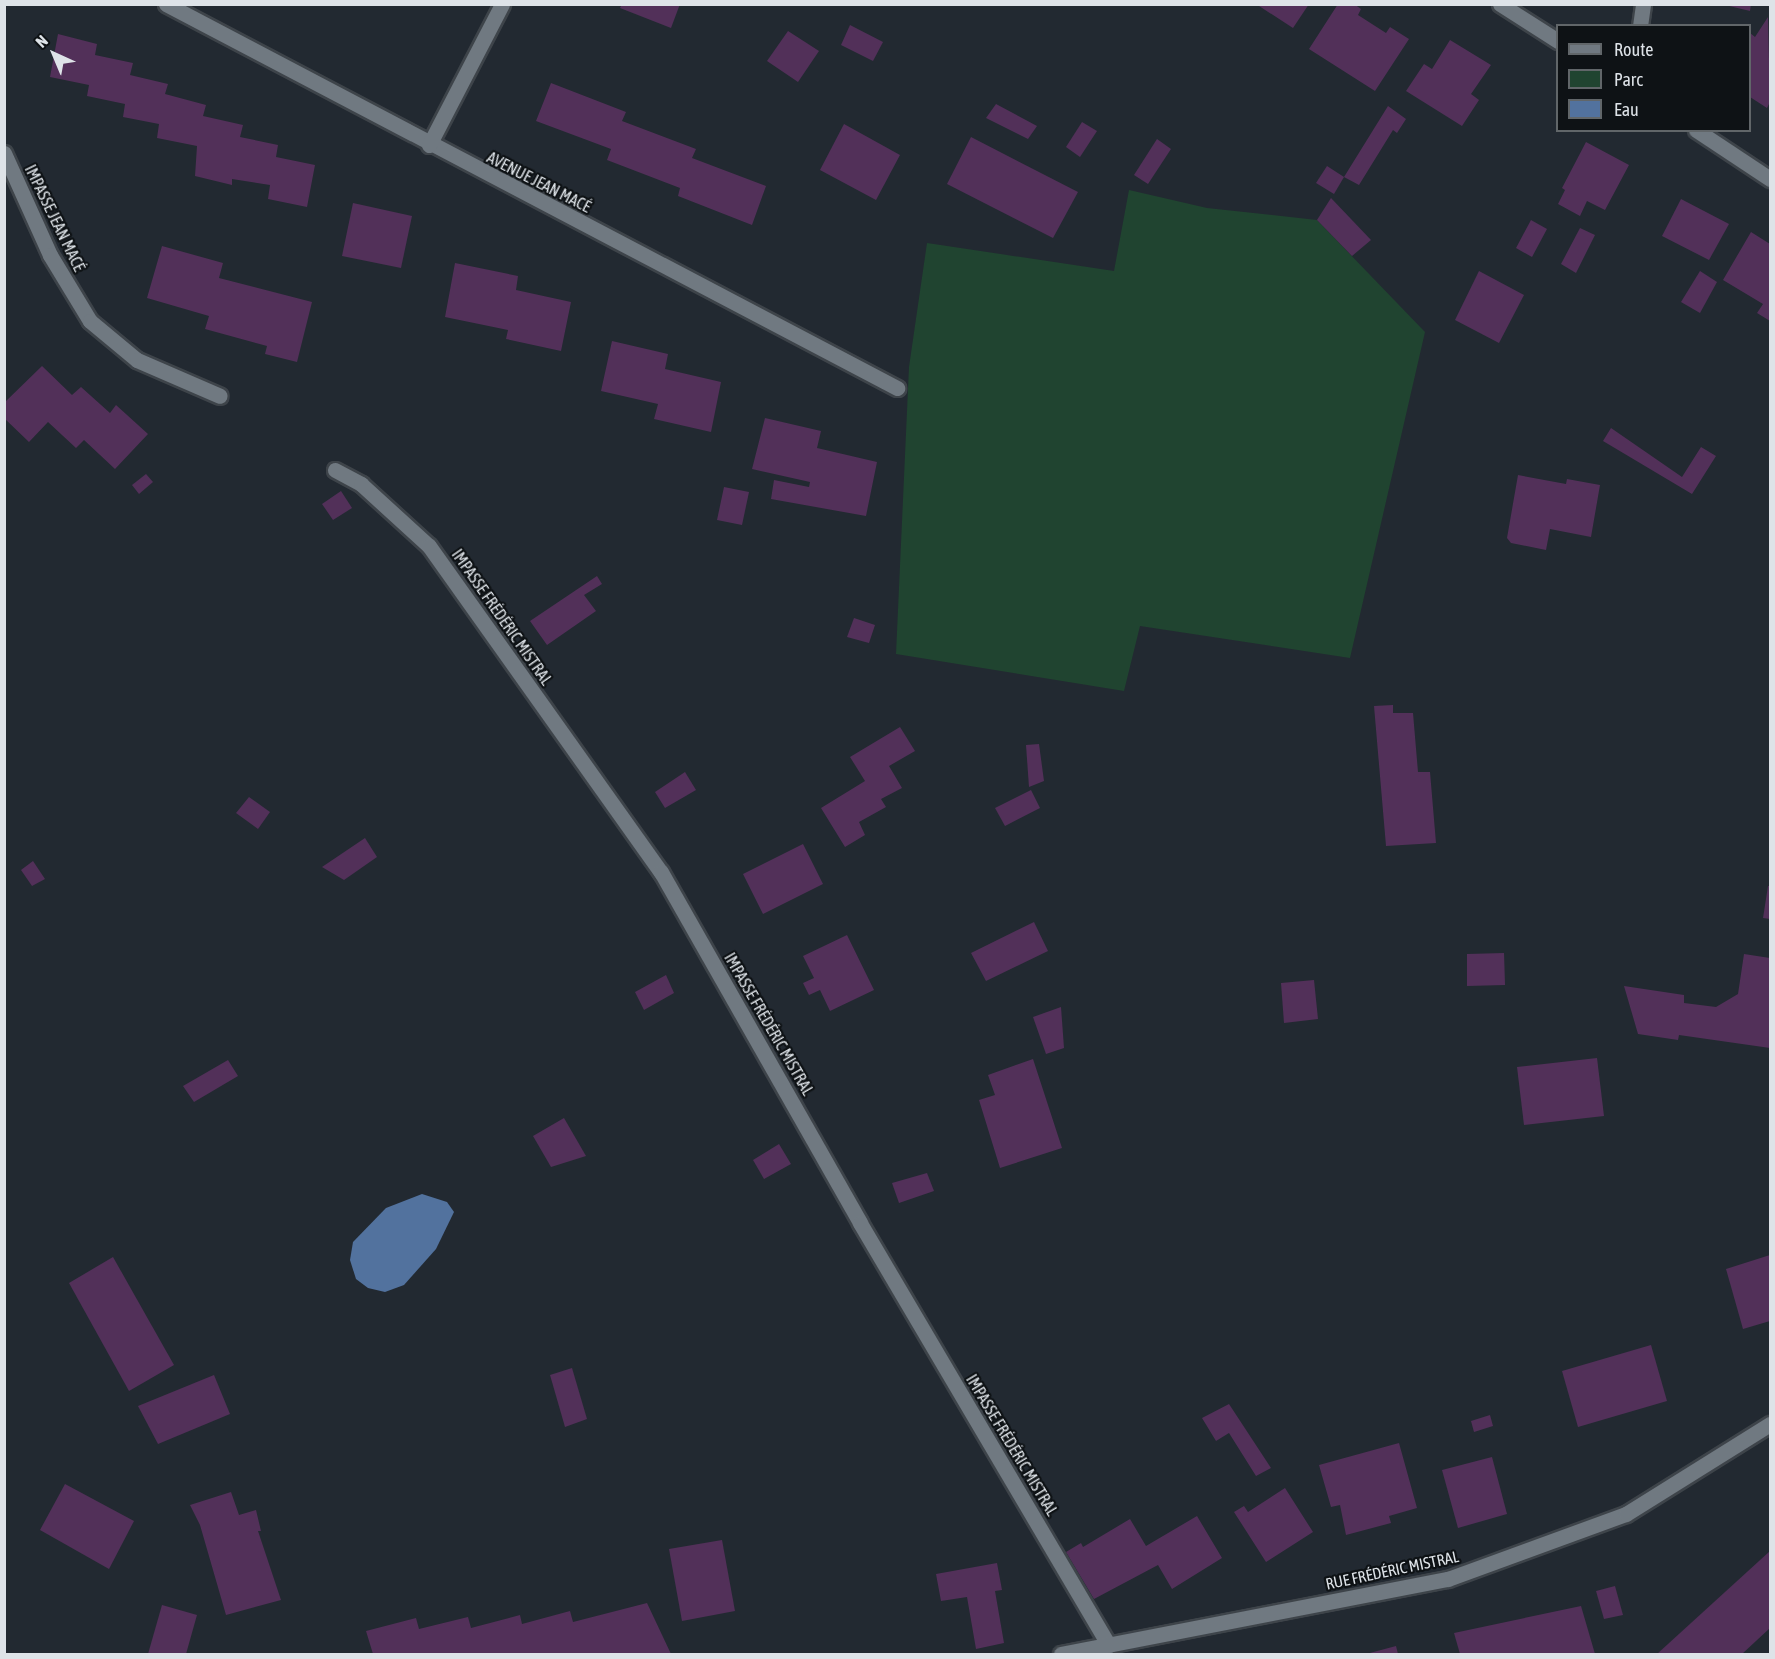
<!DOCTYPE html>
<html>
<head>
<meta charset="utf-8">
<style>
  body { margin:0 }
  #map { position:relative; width:1775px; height:1659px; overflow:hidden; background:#222931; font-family:"Asap Condensed",sans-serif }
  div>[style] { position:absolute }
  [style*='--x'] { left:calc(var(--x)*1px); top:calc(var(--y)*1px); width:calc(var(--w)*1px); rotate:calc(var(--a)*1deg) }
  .green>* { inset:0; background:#204430 }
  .water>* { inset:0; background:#52729e }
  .building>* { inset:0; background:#523059 }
  .roads { filter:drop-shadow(2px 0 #3e444a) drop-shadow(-2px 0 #3e444a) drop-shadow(0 2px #3e444a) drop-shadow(0 -2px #3e444a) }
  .lane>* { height:15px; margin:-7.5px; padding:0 7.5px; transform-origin:7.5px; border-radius:7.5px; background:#707981 }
  .street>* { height:15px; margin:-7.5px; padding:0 7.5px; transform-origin:7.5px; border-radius:7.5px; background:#707981 }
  span { translate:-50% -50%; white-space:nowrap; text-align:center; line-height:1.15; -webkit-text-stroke:4.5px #0e1215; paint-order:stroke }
  .street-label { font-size:16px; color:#dee3e8 }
  .frame { position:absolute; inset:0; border:6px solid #dee3e8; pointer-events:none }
  .legend { position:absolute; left:1556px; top:24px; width:195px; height:108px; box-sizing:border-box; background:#0e1215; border:2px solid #616669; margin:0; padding:8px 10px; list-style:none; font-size:18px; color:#dee3e8 }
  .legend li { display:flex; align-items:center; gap:12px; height:30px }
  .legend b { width:30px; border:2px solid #616669 }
  .north { position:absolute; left:24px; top:24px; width:60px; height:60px; -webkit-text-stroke:4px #0e1215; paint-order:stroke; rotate:316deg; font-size:16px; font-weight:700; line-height:24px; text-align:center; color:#dee3e8 }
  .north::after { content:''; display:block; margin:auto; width:21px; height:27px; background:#dee3e8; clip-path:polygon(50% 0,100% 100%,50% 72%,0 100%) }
</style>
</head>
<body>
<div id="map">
  <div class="green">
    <i style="clip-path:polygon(1129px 190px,1207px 208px,1317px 220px,1425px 332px,1350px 658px,1140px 626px,1124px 691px,896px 654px,909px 367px,927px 243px,1114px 271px)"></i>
  </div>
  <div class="water">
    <i style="clip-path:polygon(422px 1194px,447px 1202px,454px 1212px,436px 1249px,404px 1285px,385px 1292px,368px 1288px,356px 1279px,350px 1260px,353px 1242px,386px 1208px)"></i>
  </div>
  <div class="building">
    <i style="clip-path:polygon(622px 4px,680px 4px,671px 28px,620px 8px)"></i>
    <i style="clip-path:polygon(1256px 4px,1309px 4px,1293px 28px)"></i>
    <i style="clip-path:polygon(1338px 4px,1354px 4px,1361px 9px,1358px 15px,1386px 33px,1390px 27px,1409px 39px,1375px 91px,1309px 49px)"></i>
    <i style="clip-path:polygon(1721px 4px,1751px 4px,1750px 11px)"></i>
    <i style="clip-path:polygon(1768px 17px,1770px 102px,1767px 108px,1750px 97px,1750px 33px,1755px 37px)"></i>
    <i style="clip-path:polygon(850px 25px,883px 42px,873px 61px,841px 45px)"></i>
    <i style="clip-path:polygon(788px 31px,819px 51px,798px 82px,767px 61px)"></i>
    <i style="clip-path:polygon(58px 34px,97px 44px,95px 55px,133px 63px,130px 75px,168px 84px,165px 94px,206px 105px,203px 116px,243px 125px,240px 137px,278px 145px,276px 157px,315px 165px,307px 207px,268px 199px,270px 185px,232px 179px,232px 185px,195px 176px,197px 146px,157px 138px,159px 124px,123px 117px,125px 104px,87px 96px,89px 85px,50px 77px)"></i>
    <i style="clip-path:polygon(1450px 40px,1491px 65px,1471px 94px,1479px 100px,1462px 126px,1406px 91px,1424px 64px,1432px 69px)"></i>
    <i style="clip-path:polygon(551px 83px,626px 112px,622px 121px,696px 149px,692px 158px,766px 186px,752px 225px,678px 196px,680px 188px,607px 160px,611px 149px,536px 121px)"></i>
    <i style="clip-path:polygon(996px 104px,1037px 126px,1028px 139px,986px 118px)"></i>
    <i style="clip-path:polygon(1388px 106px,1406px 119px,1397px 133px,1393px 130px,1359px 185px,1344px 177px)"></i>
    <i style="clip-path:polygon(1082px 122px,1097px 131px,1080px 157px,1066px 147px)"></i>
    <i style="clip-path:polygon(844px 124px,900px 155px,876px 200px,820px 170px)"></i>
    <i style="clip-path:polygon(971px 137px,1078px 192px,1053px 238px,947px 184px)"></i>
    <i style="clip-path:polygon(1157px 139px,1171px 149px,1148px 184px,1134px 175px)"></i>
    <i style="clip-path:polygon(1586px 142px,1629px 165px,1605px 210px,1587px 201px,1580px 216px,1558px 204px,1565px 190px,1562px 188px)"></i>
    <i style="clip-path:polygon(1327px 166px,1344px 177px,1334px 194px,1316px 183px)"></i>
    <i style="clip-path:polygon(1331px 198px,1371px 240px,1352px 256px,1317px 220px)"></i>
    <i style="clip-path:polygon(1681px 199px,1729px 224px,1709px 260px,1662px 236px)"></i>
    <i style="clip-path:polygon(353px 203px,412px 216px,401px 268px,342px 256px)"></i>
    <i style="clip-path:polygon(1531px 220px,1547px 229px,1532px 257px,1516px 248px)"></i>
    <i style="clip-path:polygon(1580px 228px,1595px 235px,1576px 273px,1561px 264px)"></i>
    <i style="clip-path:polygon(1751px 232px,1770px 244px,1770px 321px,1757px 313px,1763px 304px,1723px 280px)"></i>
    <i style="clip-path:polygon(162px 246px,223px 263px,219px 278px,312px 302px,297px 362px,265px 354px,267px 346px,205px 329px,209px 316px,147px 298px)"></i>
    <i style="clip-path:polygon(455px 263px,518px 276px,516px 290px,571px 302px,561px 351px,506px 339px,508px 330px,445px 317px)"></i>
    <i style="clip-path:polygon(1479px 271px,1524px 295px,1499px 343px,1455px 320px)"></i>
    <i style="clip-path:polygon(1700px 271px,1717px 282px,1700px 313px,1681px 302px)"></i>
    <i style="clip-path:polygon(612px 341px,668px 354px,665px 369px,721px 382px,711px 432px,654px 419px,658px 404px,601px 391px)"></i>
    <i style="clip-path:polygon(42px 366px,72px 395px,81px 387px,110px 413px,116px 405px,148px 434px,115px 469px,84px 440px,76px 448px,48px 422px,29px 442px,4px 418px,4px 403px)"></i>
    <i style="clip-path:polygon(765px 418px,821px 431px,817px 448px,877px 462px,866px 516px,771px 499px,774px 480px,809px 487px,810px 482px,752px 469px)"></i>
    <i style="clip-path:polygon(1611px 428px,1682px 477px,1701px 447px,1716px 456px,1692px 494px,1603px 441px)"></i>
    <i style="clip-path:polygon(146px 474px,153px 482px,139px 494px,132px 485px)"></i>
    <i style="clip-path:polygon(1518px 475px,1566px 484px,1567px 479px,1600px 485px,1591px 537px,1550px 529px,1546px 550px,1511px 543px,1507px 538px)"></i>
    <i style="clip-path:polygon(724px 487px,749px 492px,742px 525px,717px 520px)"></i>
    <i style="clip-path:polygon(341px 491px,352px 508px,333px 520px,322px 504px)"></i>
    <i style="clip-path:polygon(597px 576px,602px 584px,584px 595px,596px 611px,547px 645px,530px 621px)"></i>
    <i style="clip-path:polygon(854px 618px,875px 625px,869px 643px,847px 637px)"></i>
    <i style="clip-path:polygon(1393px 705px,1393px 713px,1413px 713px,1418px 772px,1430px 772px,1436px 843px,1386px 846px,1374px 706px)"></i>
    <i style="clip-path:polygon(900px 727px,915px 751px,889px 766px,902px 788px,881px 799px,886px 807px,859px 822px,865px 835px,845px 847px,821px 808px,865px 781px,850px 757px)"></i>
    <i style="clip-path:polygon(1039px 744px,1044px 781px,1029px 787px,1026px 745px)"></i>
    <i style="clip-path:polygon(685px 772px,696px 790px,665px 808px,655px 792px)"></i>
    <i style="clip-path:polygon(1031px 790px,1040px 808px,1005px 826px,995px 808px)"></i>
    <i style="clip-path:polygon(249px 797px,270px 812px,258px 829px,236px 813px)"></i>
    <i style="clip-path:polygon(365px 838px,377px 857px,344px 880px,322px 867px)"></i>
    <i style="clip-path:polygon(803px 844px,823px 884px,763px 914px,743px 874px)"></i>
    <i style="clip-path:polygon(33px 861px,45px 879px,32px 886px,21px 870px)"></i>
    <i style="clip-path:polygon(1768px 886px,1770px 886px,1770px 919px,1763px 918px)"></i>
    <i style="clip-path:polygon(1034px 922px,1048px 951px,986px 981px,971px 953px)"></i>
    <i style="clip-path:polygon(847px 935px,874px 990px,830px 1011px,820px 990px,809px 995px,803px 983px,814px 978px,803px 956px)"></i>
    <i style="clip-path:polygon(1504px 953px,1505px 985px,1467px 986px,1467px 954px)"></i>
    <i style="clip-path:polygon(1744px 954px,1770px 958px,1770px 1048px,1679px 1035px,1678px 1040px,1638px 1034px,1624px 986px,1684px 995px,1684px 1003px,1716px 1007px,1738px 994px)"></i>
    <i style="clip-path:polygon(666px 975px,674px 993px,644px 1010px,635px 992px)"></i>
    <i style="clip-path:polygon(1314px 980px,1318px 1019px,1284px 1023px,1281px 983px)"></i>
    <i style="clip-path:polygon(1061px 1007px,1064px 1048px,1046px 1054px,1033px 1017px)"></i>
    <i style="clip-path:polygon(1597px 1058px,1604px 1116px,1524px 1125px,1517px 1067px)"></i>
    <i style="clip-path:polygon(1033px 1059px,1062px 1148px,1000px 1168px,979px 1100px,995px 1095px,988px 1075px)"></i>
    <i style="clip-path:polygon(228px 1060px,238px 1076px,194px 1102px,183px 1086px)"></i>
    <i style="clip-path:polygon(564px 1118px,586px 1156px,551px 1167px,533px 1136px)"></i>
    <i style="clip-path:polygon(779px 1144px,791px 1164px,764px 1179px,753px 1160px)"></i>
    <i style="clip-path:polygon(927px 1173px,934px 1191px,899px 1203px,892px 1183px)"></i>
    <i style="clip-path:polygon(1770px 1255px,1770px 1321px,1743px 1329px,1726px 1269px)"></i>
    <i style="clip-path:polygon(113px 1257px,174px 1365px,129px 1391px,69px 1283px)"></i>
    <i style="clip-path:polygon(1651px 1345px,1667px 1401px,1578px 1427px,1562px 1371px)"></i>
    <i style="clip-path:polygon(572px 1368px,587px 1419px,565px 1427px,550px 1375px)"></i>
    <i style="clip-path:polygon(214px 1375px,230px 1414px,158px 1444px,138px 1406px)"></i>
    <i style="clip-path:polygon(1229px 1404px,1271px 1468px,1256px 1476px,1229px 1433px,1216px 1441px,1202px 1418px)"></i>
    <i style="clip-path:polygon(1490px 1415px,1493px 1426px,1474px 1432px,1471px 1421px)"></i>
    <i style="clip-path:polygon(1399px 1443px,1417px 1508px,1389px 1516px,1391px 1523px,1346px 1535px,1340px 1505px,1331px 1507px,1319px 1465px)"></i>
    <i style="clip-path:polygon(1492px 1457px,1507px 1514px,1458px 1528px,1442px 1470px)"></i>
    <i style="clip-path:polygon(65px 1484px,134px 1521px,109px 1569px,40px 1530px)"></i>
    <i style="clip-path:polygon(1285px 1488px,1313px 1532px,1266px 1562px,1234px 1512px,1244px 1506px,1248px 1512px)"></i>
    <i style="clip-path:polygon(231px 1492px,239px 1515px,256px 1510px,261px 1531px,258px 1531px,281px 1600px,226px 1615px,200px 1525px,190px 1505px)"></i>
    <i style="clip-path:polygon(1197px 1516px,1222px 1558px,1172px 1589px,1158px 1565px,1094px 1599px,1066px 1552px,1081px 1543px,1083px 1547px,1130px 1519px,1146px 1546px)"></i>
    <i style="clip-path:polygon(722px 1540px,735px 1611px,682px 1621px,669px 1549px)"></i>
    <i style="clip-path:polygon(1770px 1551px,1770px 1628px,1742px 1654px,1657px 1654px)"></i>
    <i style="clip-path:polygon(997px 1563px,1002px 1590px,995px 1591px,1004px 1643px,976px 1649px,967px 1597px,941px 1601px,936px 1574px)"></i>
    <i style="clip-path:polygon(1615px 1586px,1623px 1615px,1604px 1619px,1596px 1591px)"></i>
    <i style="clip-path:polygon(647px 1603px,671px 1654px,373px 1654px,366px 1631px,416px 1618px,419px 1629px,468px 1617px,471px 1628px,520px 1615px,522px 1624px,570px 1611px,573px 1622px)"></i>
    <i style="clip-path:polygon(162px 1605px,197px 1615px,186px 1654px,148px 1654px)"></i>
    <i style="clip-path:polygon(1581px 1606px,1595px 1654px,1460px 1654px,1454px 1633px)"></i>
    <i style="clip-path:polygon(1396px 1646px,1398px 1654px,1366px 1654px)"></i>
  </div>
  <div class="roads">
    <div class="lane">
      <i style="--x:335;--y:470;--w:30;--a:28"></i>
      <i style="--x:361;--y:484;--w:92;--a:42.4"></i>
      <i style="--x:429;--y:546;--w:400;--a:54.6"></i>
      <i style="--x:661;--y:872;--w:403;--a:60.4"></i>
      <i style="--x:860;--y:1223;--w:490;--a:59.5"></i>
    </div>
    <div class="street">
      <i style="--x:166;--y:4;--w:826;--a:27.71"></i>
      <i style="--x:1500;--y:4;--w:69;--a:32.5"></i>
      <i style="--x:1640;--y:26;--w:22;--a:-82"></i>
      <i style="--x:1696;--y:130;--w:89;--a:33.5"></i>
      <i style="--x:429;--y:145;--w:159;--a:-62.6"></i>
      <i style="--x:4;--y:153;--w:112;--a:65.7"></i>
      <i style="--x:50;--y:255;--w:77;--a:58.8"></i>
      <i style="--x:90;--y:321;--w:61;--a:39.7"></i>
      <i style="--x:137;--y:360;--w:90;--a:23.4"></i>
      <i style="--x:1061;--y:1654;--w:394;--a:-11"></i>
      <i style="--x:1448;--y:1579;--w:189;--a:-20.1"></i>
      <i style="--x:1626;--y:1514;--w:170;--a:-32"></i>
    </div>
  </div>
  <div class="street-label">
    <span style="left:539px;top:182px;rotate:27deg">AVENUE JEAN MACÉ</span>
    <span style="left:55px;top:218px;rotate:64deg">IMPASSE JEAN MACÉ</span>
    <span style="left:502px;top:617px;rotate:55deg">IMPASSE FRÉDÉRIC MISTRAL</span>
    <span style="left:769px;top:1024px;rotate:60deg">IMPASSE FRÉDÉRIC MISTRAL</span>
    <span style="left:1012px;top:1445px;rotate:59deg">IMPASSE FRÉDÉRIC MISTRAL</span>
    <span style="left:1392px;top:1570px;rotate:-12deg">RUE FRÉDÉRIC MISTRAL</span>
  </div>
  <div class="frame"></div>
  <ul class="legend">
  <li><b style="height:8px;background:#707981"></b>Route</li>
  <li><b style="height:16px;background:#204430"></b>Parc</li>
  <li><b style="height:16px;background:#52729e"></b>Eau</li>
  </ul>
  <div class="north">N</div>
</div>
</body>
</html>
